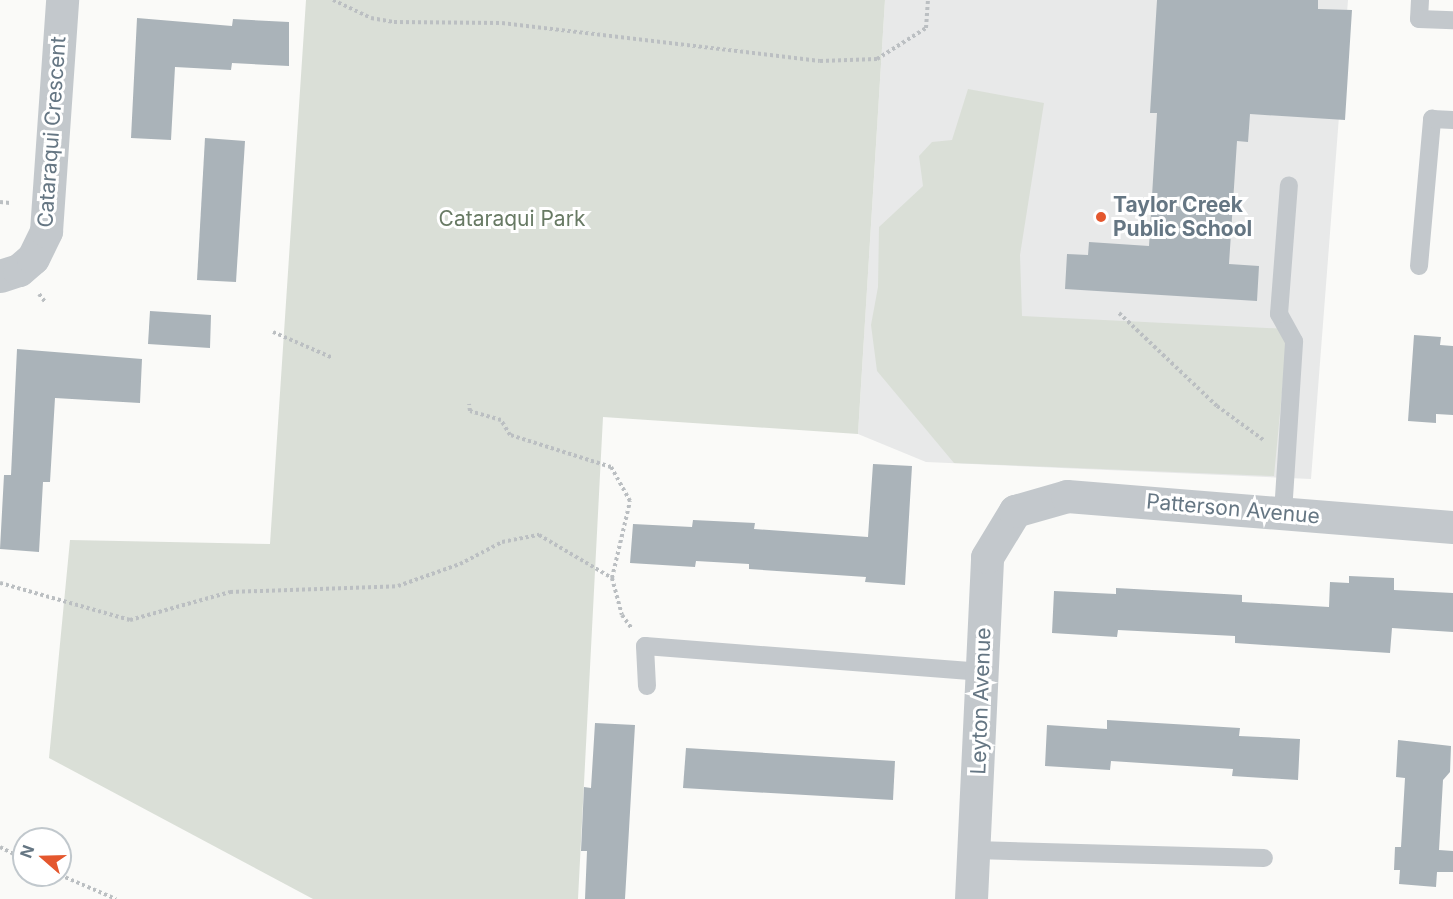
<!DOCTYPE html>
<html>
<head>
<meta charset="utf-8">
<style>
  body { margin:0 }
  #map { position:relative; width:1453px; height:899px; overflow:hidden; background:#fafaf8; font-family:Inter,sans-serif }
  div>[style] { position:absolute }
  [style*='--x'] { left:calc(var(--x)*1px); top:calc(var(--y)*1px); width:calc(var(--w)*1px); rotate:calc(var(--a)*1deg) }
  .built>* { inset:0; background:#e8e9e9 }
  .green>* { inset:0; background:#dadfd7 }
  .building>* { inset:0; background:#aab3b9 }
  .path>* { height:4px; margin-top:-2px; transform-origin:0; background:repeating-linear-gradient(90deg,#bbbfc2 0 3px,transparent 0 6px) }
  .service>* { height:18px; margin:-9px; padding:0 9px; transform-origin:9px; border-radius:9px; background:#c3c8cc }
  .minor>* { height:33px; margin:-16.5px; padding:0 16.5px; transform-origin:16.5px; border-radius:16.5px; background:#c3c8cc }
  .dots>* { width:16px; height:16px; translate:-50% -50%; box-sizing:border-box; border:3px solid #fff; border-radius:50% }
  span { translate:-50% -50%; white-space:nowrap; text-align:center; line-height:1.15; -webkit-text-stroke:6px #fff; paint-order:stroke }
  .street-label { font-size:21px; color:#657683 }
  .poi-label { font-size:21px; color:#657683; font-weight:700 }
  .left { translate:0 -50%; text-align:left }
  .park-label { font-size:21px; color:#687a64 }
  .north { position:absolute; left:12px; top:827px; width:60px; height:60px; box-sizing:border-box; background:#fff; border:2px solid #c1c8cd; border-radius:50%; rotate:290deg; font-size:16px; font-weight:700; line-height:24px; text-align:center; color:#657683 }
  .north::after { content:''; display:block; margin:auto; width:21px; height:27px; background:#e4572e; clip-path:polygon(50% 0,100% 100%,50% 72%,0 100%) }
</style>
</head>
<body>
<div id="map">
  <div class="built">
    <i style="clip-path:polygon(885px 0,1348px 0,1311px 479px,926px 462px,858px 434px)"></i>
  </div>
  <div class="green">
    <i style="clip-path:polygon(306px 0,885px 0,858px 434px,603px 417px,578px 899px,313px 899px,49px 758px,70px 540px,270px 544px)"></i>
    <i style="clip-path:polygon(968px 89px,1044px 103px,1020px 255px,1022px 316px,1288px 329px,1274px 476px,954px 463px,877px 371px,871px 325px,878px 287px,879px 227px,923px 186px,919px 156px,932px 142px,952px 140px)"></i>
  </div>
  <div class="building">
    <i style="clip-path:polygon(1157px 0,1318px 0,1318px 9px,1352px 10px,1345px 120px,1250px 114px,1248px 142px,1237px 141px,1229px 264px,1259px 266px,1257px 301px,1065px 289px,1067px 254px,1088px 255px,1089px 242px,1149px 246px,1157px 113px,1150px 113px)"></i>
    <i style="clip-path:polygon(137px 18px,232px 26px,233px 19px,289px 22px,289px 66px,232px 63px,231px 70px,175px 67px,171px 140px,131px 138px)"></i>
    <i style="clip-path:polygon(205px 138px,245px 141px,236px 282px,197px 280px)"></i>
    <i style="clip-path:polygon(150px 311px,211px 315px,210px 348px,148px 344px)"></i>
    <i style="clip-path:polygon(1414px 335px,1441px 337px,1440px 345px,1453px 346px,1453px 415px,1436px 414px,1436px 423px,1408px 421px)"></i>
    <i style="clip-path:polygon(17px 349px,142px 359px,140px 403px,55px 398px,50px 482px,43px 482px,39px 552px,0 549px,4px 475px,11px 475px)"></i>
    <i style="clip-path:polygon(873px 464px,912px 466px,905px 585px,865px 582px,866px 577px,749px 569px,749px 564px,696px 561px,695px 567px,630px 563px,633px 524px,692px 527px,693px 520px,755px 523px,754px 529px,868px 537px)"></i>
    <i style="clip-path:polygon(1349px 576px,1394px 578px,1394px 590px,1453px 593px,1453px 632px,1392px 628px,1390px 653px,1235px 643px,1235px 636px,1118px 630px,1117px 637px,1052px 633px,1054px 591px,1116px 594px,1116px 588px,1242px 595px,1242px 602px,1329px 607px,1330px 582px,1349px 583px)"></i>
    <i style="clip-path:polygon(1107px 720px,1240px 728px,1239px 736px,1300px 739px,1298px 780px,1232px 776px,1233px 769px,1111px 761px,1110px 770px,1045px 766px,1047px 725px,1107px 729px)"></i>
    <i style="clip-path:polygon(595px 723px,635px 725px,625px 899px,585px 899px,587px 851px,581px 851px,584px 787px,591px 788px)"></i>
    <i style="clip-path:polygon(1398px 740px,1451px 746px,1450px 772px,1443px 780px,1439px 850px,1453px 851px,1453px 872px,1437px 872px,1436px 887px,1399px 884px,1400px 870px,1394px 870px,1395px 847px,1401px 847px,1405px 778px,1396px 777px)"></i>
    <i style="clip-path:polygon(686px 748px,895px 761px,893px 800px,683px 788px)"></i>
  </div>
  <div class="path">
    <i style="--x:333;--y:0;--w:42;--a:25.3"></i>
    <i style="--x:371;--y:18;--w:23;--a:10"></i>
    <i style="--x:394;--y:22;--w:108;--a:0.5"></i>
    <i style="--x:502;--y:23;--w:320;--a:6.8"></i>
    <i style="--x:820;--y:61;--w:57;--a:-2"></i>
    <i style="--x:877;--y:59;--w:58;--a:-32.3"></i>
    <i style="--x:926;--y:28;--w:28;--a:-86"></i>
    <i style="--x:0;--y:202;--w:10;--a:6"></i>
    <i style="--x:39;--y:294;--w:11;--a:52"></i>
    <i style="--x:1119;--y:313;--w:135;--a:43.5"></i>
    <i style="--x:1217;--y:406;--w:59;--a:36.1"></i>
    <i style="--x:273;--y:332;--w:65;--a:23.4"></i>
    <i style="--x:612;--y:578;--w:38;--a:75"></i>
    <i style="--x:622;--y:615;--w:17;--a:54"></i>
    <i style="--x:0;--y:583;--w:135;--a:15.9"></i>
    <i style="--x:130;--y:620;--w:104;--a:-15.6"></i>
    <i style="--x:230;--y:592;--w:168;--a:-2"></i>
    <i style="--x:398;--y:586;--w:66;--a:-19.5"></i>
    <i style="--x:460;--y:564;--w:47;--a:-27.6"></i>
    <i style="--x:502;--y:542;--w:38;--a:-11"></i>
    <i style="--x:539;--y:535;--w:85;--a:30.5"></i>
    <i style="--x:612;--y:578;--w:79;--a:-76.8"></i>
    <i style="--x:630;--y:501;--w:39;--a:-119"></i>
    <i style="--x:611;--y:467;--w:106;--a:-162.4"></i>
    <i style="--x:510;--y:435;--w:17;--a:-121"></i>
    <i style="--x:501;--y:420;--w:32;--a:-164"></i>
    <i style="--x:470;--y:411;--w:7;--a:-98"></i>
    <i style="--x:0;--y:847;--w:27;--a:27"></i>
    <i style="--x:60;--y:875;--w:61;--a:23.2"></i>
  </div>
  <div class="service">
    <i style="--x:1420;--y:0;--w:19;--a:93"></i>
    <i style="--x:1419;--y:19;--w:34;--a:2"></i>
    <i style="--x:1419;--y:266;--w:148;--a:-84.9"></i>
    <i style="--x:1432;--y:119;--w:21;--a:3"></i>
    <i style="--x:1283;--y:513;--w:172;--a:-86.3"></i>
    <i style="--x:1294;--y:341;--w:31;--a:-119"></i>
    <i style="--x:1279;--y:314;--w:129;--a:-85.6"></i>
    <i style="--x:647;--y:686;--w:40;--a:-92.9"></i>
    <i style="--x:645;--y:646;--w:339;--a:4.4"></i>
    <i style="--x:975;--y:850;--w:289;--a:1.6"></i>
  </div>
  <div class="minor">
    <i style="--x:0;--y:276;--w:20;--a:-18"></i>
    <i style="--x:19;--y:270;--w:18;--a:-41"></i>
    <i style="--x:33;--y:258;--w:30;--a:-64"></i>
    <i style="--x:46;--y:231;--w:232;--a:-86"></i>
    <i style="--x:971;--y:899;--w:342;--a:-87.3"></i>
    <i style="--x:987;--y:557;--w:54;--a:-58.7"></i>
    <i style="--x:1015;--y:511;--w:54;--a:-16.1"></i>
    <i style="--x:1067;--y:496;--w:387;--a:4.6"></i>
  </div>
  <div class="dots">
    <i style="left:1101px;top:217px;background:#e4572e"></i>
  </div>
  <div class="street-label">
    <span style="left:52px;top:132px;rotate:-86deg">Cataraqui Crescent</span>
    <span style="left:1233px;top:509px;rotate:5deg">Patterson Avenue</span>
    <span style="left:981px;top:701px;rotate:-88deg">Leyton Avenue</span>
  </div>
  <div class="poi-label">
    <span class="left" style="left:1113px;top:217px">Taylor Creek<br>Public School</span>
  </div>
  <div class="park-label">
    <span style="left:512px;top:219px">Cataraqui Park</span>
  </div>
  <div class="north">N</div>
</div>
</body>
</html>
